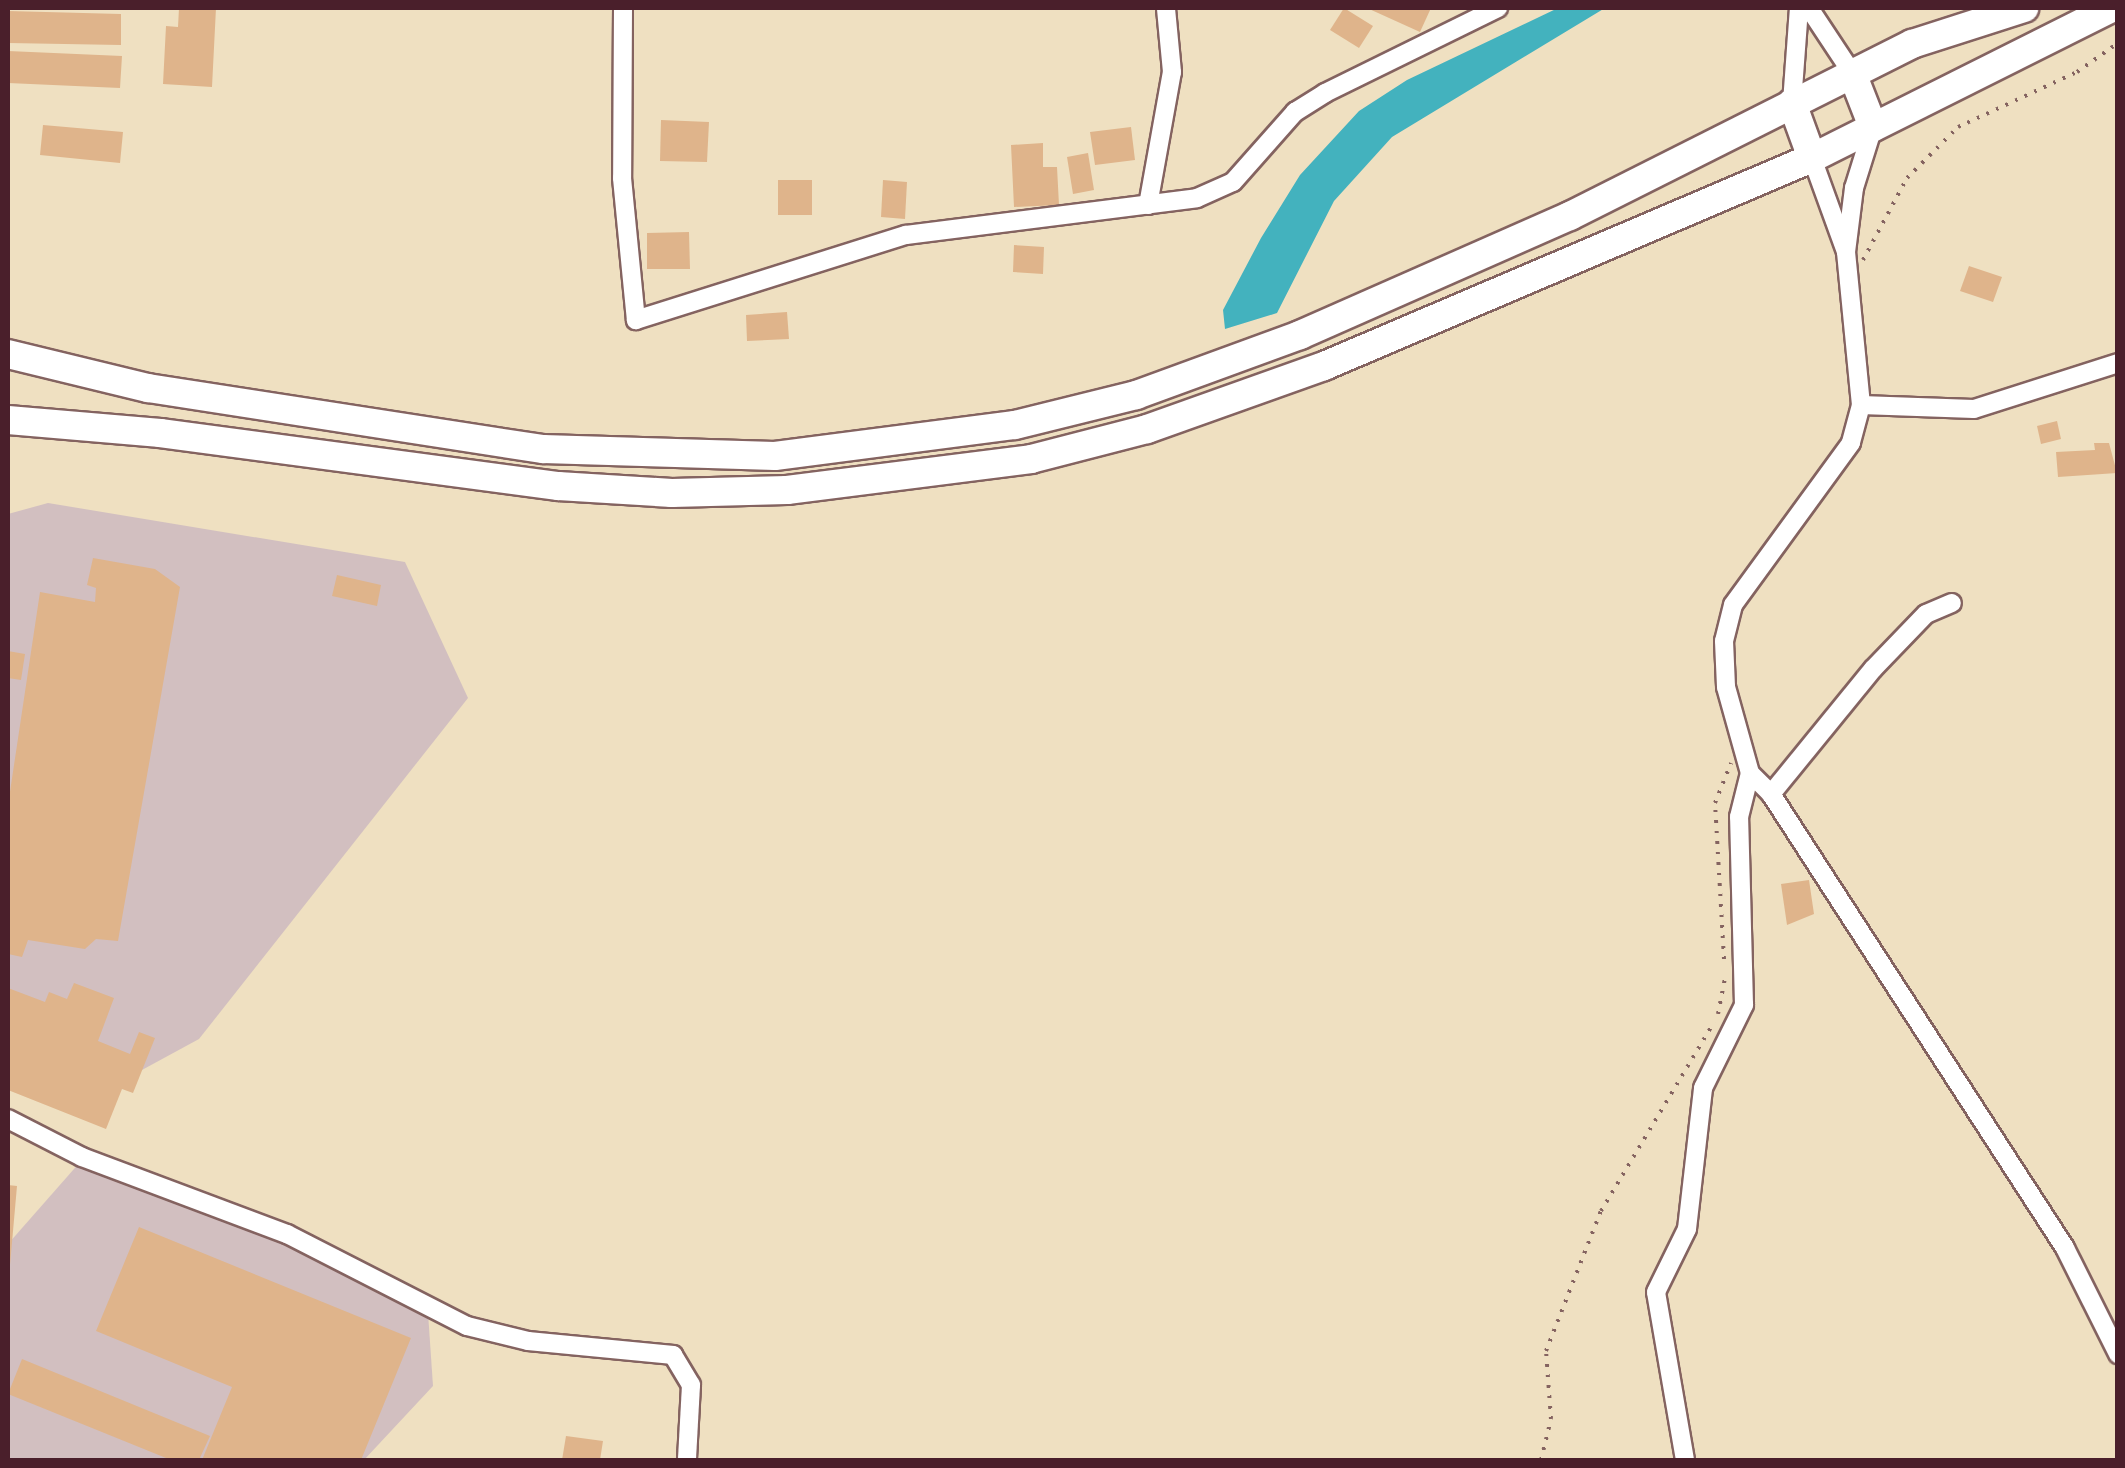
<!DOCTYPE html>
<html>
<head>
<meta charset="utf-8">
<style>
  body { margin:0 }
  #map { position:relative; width:2125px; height:1468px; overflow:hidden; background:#efe0c1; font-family:Kalam,sans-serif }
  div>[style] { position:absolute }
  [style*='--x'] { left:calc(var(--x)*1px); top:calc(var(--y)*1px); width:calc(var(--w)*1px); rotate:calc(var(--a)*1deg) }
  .industrial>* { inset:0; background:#d2bfc0 }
  .water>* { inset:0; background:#43b2be }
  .building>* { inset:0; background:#dfb48b }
  .path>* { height:4px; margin-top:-2px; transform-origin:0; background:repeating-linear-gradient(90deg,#846360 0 2.5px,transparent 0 10.5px) }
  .roads { filter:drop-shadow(2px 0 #846360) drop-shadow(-2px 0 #846360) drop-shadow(0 2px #846360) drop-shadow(0 -2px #846360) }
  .minor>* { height:18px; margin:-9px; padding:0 9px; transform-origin:9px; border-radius:9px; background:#fff }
  .highway>* { height:28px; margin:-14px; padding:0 14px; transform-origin:14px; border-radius:14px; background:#fff }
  span { translate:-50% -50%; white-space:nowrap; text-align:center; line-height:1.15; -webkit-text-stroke:9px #fbf7ec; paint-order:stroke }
  .frame { position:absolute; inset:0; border:10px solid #4a1f2b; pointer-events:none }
</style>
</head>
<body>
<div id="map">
  <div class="industrial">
    <i style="clip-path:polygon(48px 503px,405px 562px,468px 698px,199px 1039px,72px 1108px,8px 1084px,8px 514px)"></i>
    <i style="clip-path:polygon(81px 1161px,427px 1298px,433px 1386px,364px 1460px,8px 1460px,8px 1244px)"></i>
  </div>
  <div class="water">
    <i style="clip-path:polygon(1558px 8px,1605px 8px,1392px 137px,1334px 201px,1277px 313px,1225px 329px,1223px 310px,1261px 238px,1300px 175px,1359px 111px,1407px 80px)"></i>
  </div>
  <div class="building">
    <i style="clip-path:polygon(179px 8px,216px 8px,212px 87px,163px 84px,166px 26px,178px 27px)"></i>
    <i style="clip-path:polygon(1344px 8px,1373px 26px,1359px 48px,1330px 30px)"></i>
    <i style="clip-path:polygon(1367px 8px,1431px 8px,1420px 32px)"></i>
    <i style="clip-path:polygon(8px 11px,121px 14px,121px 45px,8px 43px)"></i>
    <i style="clip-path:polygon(8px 51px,122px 56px,120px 88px,8px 83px)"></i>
    <i style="clip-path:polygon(661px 120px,709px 122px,707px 162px,660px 161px)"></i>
    <i style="clip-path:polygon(43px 125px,123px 132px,120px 163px,40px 155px)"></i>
    <i style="clip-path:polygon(1131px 127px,1135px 160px,1095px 165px,1090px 132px)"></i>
    <i style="clip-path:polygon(1043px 143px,1043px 167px,1057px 167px,1059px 205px,1014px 207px,1011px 145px)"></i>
    <i style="clip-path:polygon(1088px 153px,1094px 190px,1073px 194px,1067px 157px)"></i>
    <i style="clip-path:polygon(778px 180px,812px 180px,812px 215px,778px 215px)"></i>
    <i style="clip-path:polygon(883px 180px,907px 182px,905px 219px,881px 217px)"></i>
    <i style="clip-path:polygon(689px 232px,690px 269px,647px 269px,647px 233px)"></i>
    <i style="clip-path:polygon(1014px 245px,1044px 247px,1043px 274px,1013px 272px)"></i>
    <i style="clip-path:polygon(1969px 266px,2002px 277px,1993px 302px,1960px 291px)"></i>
    <i style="clip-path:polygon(787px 312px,789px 339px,747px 341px,746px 315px)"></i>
    <i style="clip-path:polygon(2057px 421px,2061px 439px,2041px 444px,2037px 426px)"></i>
    <i style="clip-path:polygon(2094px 443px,2109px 443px,2117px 473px,2058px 477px,2056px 452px,2095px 450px)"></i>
    <i style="clip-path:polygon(93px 558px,155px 569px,180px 587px,118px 941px,96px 939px,85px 949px,28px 940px,22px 957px,8px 954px,8px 805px,40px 592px,95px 602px,96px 588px,87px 585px)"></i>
    <i style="clip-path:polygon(337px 575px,381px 585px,377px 606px,332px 596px)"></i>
    <i style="clip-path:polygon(8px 651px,25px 654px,21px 680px,8px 678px)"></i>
    <i style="clip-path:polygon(1809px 880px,1814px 914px,1787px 925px,1781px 884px)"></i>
    <i style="clip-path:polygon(74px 983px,114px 998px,98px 1041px,130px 1054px,139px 1032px,155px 1038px,133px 1093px,122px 1089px,106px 1129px,8px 1090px,8px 988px,45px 1002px,49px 992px,67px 999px)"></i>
    <i style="clip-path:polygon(8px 1185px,17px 1186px,10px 1265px,8px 1265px)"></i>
    <i style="clip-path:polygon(139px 1227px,411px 1338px,361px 1460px,202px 1460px,232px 1387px,96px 1331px)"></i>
    <i style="clip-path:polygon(22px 1359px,210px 1436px,199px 1460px,171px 1460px,8px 1394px)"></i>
    <i style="clip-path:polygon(566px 1436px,603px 1441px,600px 1460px,562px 1460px)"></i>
  </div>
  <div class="path">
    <i style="--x:1863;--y:260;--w:93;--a:-61.8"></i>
    <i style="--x:1907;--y:178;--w:72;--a:-45"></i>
    <i style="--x:1958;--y:127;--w:131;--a:-24.8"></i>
    <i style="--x:2077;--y:72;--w:50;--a:-35.3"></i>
    <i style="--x:1724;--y:959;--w:156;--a:-93.3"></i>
    <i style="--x:1715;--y:803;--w:43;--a:-68.2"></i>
    <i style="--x:1718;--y:1014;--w:36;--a:-79"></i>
    <i style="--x:1541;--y:1460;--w:42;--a:-76.3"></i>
    <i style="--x:1551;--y:1419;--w:68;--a:-94.2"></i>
    <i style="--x:1546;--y:1351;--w:150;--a:-68.6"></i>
    <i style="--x:1601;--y:1211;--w:220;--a:-59.1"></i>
  </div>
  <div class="roads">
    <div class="minor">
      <i style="--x:623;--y:8;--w:170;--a:90.3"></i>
      <i style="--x:622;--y:178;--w:143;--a:84.4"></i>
      <i style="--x:636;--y:320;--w:283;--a:-17.5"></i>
      <i style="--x:906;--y:235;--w:293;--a:-7.2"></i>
      <i style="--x:1197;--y:198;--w:39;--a:-24"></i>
      <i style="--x:1233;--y:182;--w:94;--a:-48.5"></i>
      <i style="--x:1295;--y:112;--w:36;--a:-32"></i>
      <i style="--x:1325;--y:93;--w:193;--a:-26.2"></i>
      <i style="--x:1809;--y:8;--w:78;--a:56.5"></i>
      <i style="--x:1792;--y:103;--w:95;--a:-85.8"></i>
      <i style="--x:1873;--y:127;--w:64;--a:107.3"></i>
      <i style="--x:1854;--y:188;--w:64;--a:97.1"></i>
      <i style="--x:1846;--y:252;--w:154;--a:84.4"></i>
      <i style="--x:1861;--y:405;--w:39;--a:105"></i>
      <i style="--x:1851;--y:443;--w:200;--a:126.1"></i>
      <i style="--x:1733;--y:605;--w:37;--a:104"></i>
      <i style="--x:1724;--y:641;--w:46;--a:87.5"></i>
      <i style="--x:1726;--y:687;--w:89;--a:74.4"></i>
      <i style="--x:1750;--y:773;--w:30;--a:45"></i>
      <i style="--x:1771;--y:794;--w:541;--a:57.07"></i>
      <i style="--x:2065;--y:1248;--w:119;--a:63.4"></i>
      <i style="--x:1812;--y:158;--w:100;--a:70.1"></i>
      <i style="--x:1148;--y:205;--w:135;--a:-79.8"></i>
      <i style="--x:1172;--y:72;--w:64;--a:-95.4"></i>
      <i style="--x:1861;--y:405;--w:113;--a:2"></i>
      <i style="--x:1974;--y:409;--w:151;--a:-17.7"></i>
      <i style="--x:1771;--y:794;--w:161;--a:-50.8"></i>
      <i style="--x:1873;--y:669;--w:76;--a:-46.1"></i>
      <i style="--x:1926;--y:614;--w:28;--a:-23"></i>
      <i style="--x:8;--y:1119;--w:83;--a:27.2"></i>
      <i style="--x:82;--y:1157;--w:219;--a:20.6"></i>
      <i style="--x:287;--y:1234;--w:202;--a:27.1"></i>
      <i style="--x:467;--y:1326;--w:63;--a:13.8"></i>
      <i style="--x:528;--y:1341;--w:146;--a:5.5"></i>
      <i style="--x:673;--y:1355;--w:35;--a:59"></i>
      <i style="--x:691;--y:1385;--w:75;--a:93.1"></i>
      <i style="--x:1685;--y:1460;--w:170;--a:-99.8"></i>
      <i style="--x:1656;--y:1292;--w:70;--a:-63.8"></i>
      <i style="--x:1687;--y:1229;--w:142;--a:-83.5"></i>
      <i style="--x:1703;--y:1088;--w:93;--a:-63.7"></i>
      <i style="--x:1744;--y:1005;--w:188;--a:-91.5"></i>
      <i style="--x:1739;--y:817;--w:45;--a:-76"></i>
    </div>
    <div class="highway">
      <i style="--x:1852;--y:73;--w:58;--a:68.7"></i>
      <i style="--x:1792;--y:103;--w:59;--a:70"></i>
      <i style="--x:8;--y:354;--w:144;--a:13.7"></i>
      <i style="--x:148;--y:388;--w:400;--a:8.8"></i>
      <i style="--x:543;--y:449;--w:232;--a:1.7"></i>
      <i style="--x:775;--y:456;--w:242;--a:-7.4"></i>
      <i style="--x:1015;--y:425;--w:125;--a:-13.9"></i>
      <i style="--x:1136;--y:395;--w:175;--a:-20.1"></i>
      <i style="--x:1300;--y:335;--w:295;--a:-23.8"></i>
      <i style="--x:1570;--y:216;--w:383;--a:-26.7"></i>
      <i style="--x:1912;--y:44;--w:118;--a:-17.8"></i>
      <i style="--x:8;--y:420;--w:153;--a:4.9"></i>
      <i style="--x:160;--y:433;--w:402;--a:7.6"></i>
      <i style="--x:558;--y:486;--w:114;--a:3.5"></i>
      <i style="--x:672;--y:493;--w:115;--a:-1.5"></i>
      <i style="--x:787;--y:490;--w:246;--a:-7.2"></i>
      <i style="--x:1031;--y:459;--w:120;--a:-14.5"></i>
      <i style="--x:1147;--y:429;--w:188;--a:-19.6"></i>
      <i style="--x:1324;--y:366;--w:530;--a:-23.09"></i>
      <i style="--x:1812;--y:158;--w:335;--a:-26.6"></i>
    </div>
  </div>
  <div class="frame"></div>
</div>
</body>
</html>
